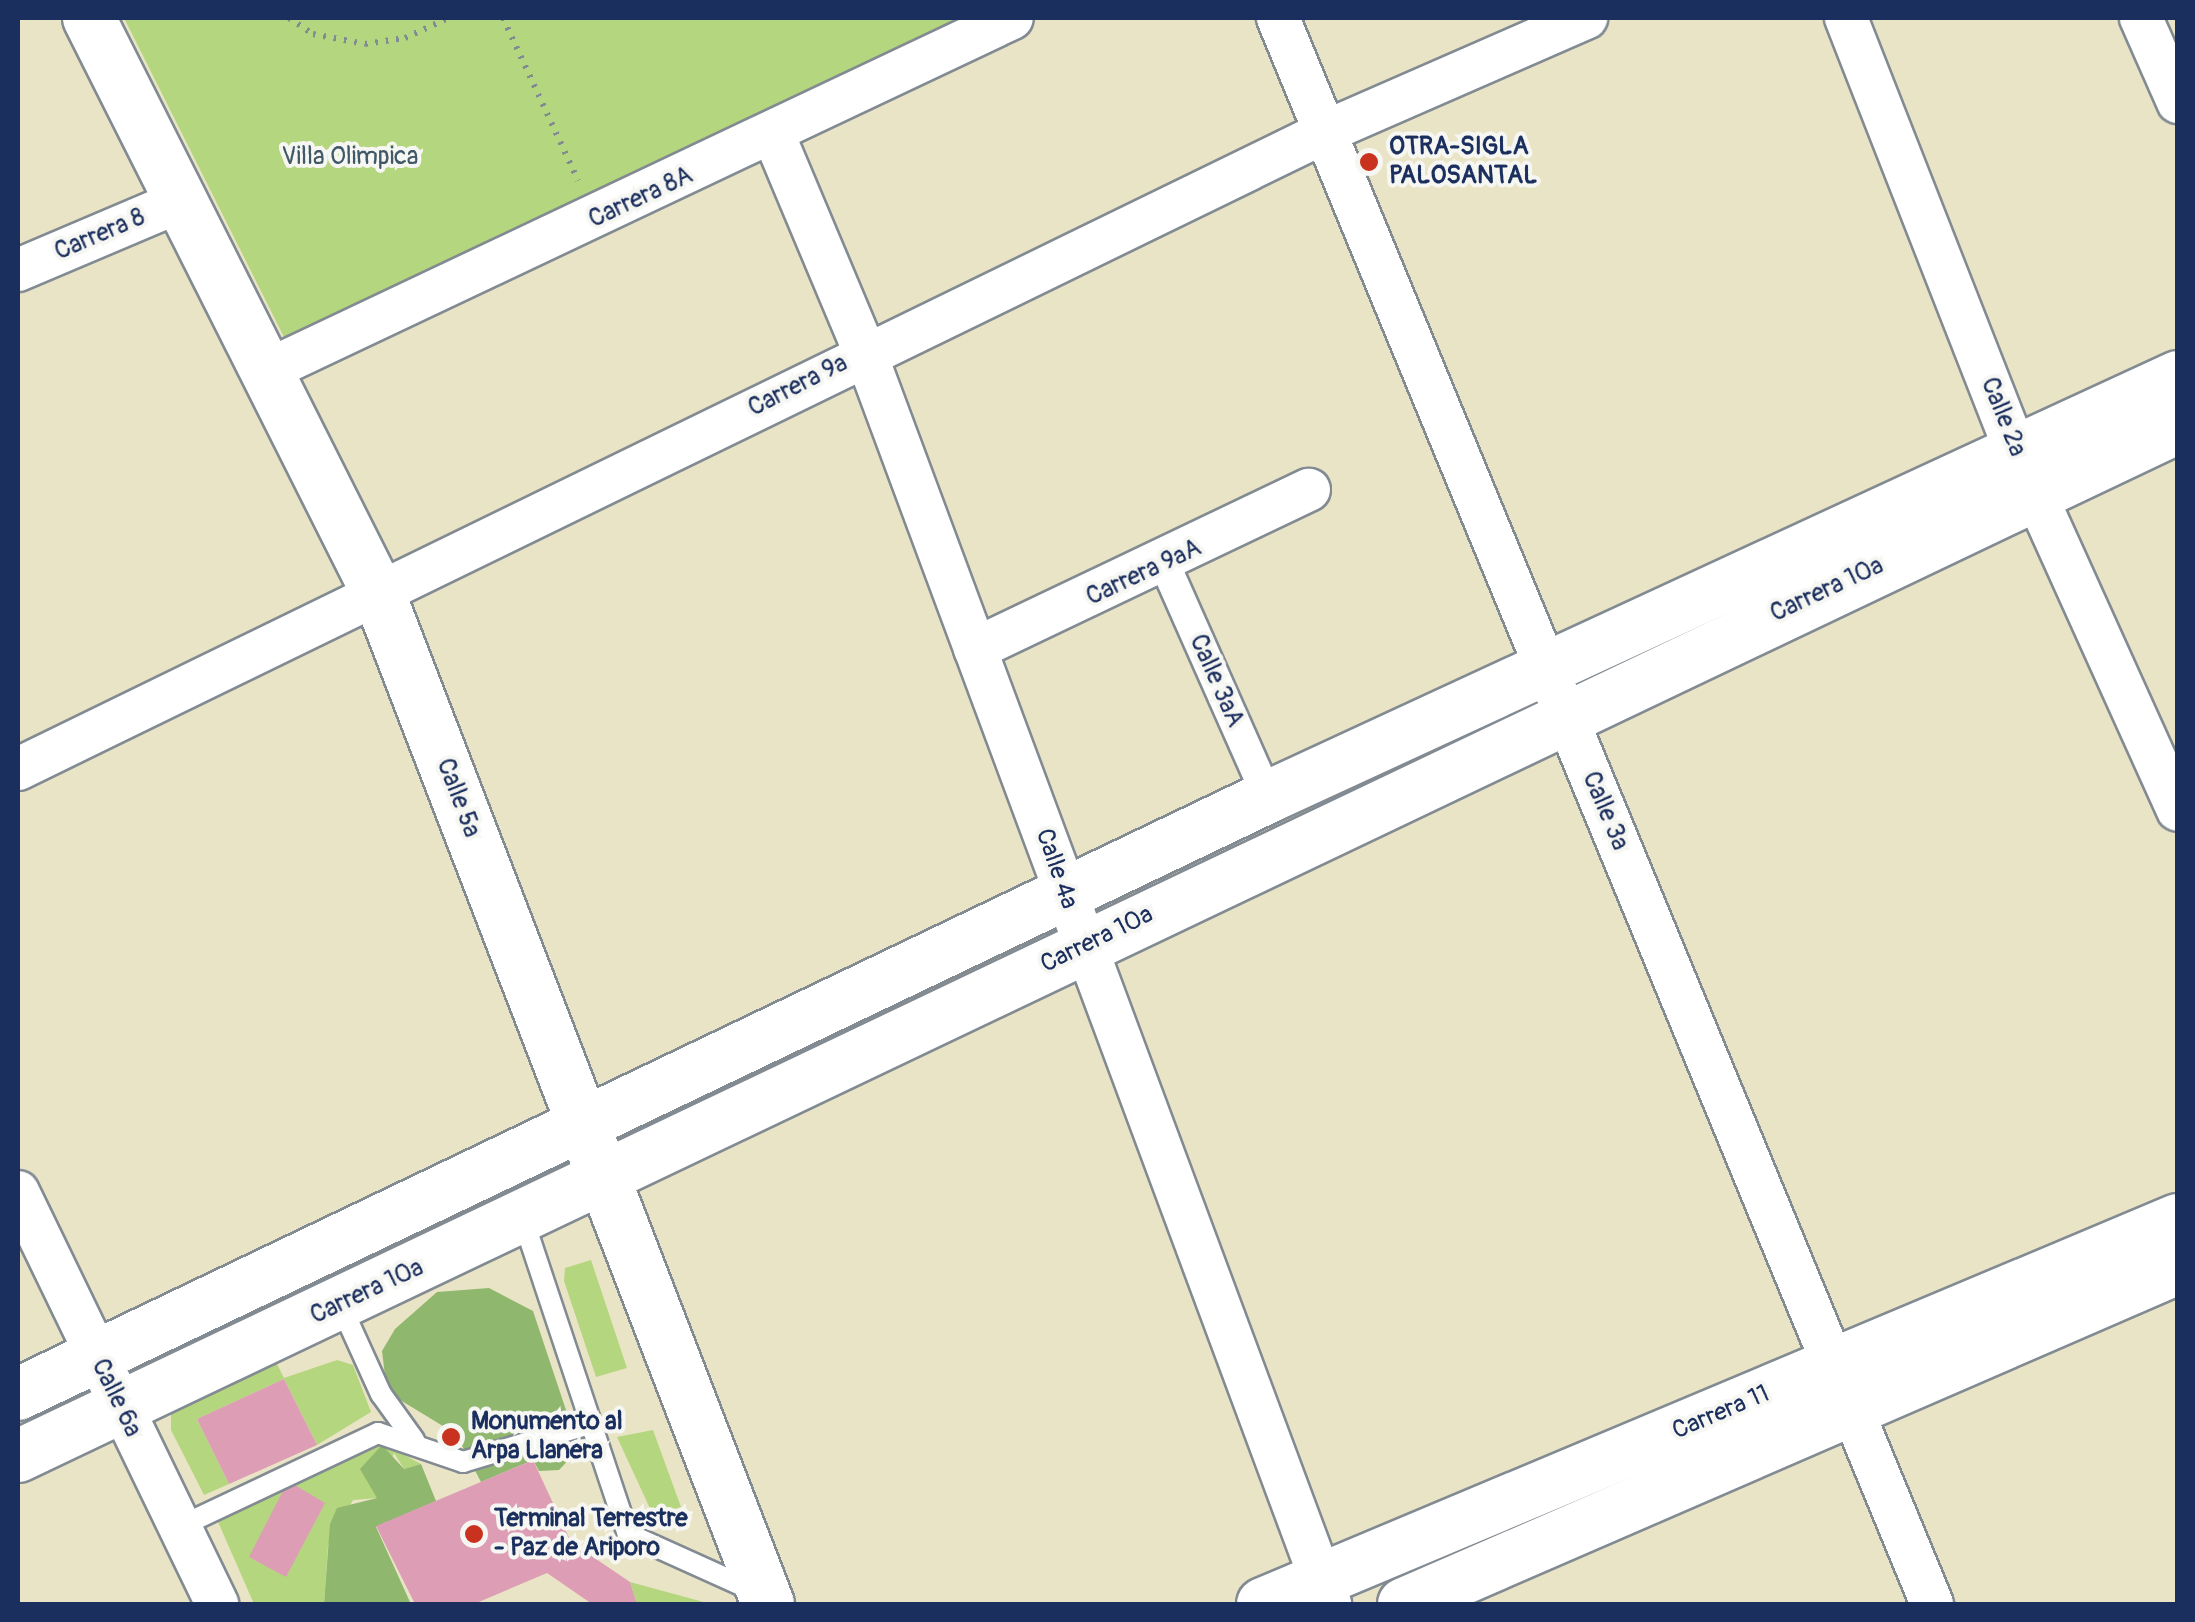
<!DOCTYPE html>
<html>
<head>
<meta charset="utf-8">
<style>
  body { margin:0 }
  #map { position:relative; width:2195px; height:1622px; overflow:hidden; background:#eae4c6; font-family:Pangolin,sans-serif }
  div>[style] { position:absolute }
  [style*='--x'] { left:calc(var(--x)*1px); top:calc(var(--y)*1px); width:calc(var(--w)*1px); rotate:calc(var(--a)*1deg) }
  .green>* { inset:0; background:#b4d67e }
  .forest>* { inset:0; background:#8fb76d }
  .building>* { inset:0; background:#dd9db5 }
  .path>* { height:6px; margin-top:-3px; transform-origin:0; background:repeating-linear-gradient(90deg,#828a92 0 2.5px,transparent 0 10.5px) }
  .roads { filter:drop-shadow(2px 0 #828a92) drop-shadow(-2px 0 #828a92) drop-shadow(0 2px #828a92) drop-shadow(0 -2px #828a92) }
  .service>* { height:20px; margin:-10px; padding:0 10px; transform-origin:10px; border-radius:10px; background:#fff }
  .pedestrian>* { height:30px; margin:-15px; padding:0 15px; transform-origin:15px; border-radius:15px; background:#fff }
  .minor>* { height:42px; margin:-21px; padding:0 21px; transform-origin:21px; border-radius:21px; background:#fff }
  .tertiary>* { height:52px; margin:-26px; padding:0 26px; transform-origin:26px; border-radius:26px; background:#fff }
  .dots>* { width:28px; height:28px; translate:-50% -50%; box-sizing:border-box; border:5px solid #f6f6f2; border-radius:50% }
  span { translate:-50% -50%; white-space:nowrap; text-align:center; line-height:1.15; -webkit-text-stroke:8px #f6f6f2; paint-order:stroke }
  .poi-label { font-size:25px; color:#1b2f5e; font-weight:700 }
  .left { translate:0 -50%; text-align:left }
  .park-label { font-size:25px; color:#415966 }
  .street-label { font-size:25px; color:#1b2f5e }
  .frame { position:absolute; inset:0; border:20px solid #1b2f5e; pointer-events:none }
</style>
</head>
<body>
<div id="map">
  <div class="green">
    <i style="clip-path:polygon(124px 18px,962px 18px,287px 343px)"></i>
    <i style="clip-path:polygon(591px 1260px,627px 1368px,596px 1377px,564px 1281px,565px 1268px)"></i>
    <i style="clip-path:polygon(272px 1354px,284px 1378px,337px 1360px,353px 1365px,371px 1412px,317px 1445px,284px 1379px,197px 1419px,229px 1484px,204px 1495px,171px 1430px,171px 1409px)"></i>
    <i style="clip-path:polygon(653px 1430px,681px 1507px,653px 1515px,617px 1437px)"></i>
    <i style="clip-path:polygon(377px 1440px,421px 1464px,404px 1469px,394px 1453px,377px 1498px,353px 1500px,328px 1546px,324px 1604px,254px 1604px,215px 1515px)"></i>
    <i style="clip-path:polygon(630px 1582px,711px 1604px,637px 1604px)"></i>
  </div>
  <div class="forest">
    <i style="clip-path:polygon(489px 1288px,533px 1311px,579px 1449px,559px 1470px,539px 1471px,533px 1460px,481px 1482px,456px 1434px,387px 1392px,382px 1351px,395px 1329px,437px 1292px)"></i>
    <i style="clip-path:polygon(382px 1445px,404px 1469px,421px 1464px,436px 1501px,376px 1527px,410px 1602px,324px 1604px,330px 1524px,337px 1508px,377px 1498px,360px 1469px)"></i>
  </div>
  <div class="building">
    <i style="clip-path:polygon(284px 1379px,317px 1445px,229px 1484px,197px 1419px)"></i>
    <i style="clip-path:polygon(533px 1460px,571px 1542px,630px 1582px,637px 1604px,592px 1604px,547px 1573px,474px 1604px,415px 1604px,376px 1526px)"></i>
    <i style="clip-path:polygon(288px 1481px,325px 1503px,286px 1577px,249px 1557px)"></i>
  </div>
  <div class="path">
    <i style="--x:289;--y:18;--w:29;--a:34"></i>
    <i style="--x:313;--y:34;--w:53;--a:10.9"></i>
    <i style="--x:365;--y:44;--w:40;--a:-8.5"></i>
    <i style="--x:405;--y:38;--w:47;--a:-24.9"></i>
    <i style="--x:503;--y:18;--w:179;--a:65.2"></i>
  </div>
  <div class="roads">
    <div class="service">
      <i style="--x:523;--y:1219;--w:332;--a:71.6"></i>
      <i style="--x:628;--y:1534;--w:138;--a:24.3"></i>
      <i style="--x:341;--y:1306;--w:97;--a:65.6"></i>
      <i style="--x:381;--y:1394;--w:57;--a:54.3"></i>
      <i style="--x:179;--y:1527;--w:220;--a:-25.3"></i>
      <i style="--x:378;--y:1433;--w:90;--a:18.8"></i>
      <i style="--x:463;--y:1462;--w:132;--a:-16.8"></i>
    </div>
    <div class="pedestrian">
      <i style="--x:1165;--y:565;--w:254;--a:66.1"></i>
    </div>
    <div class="minor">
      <i style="--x:1278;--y:18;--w:1716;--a:67.59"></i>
      <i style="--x:1846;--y:18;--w:461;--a:68.6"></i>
      <i style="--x:2014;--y:447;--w:398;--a:65.7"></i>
      <i style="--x:2141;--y:18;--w:92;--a:66.2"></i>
      <i style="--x:774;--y:136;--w:234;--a:67.2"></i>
      <i style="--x:865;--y:352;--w:1336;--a:69.62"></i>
      <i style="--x:18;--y:270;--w:179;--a:-23"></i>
      <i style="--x:266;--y:371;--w:825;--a:-25.32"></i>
      <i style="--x:975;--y:649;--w:370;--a:-25.5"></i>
      <i style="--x:18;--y:769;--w:1456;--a:-25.98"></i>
      <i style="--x:1327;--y:131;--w:283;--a:-23.6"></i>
      <i style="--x:18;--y:1192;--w:458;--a:64.2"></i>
    </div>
    <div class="tertiary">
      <i style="--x:89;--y:18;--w:648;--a:63.32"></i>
      <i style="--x:380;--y:597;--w:1079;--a:68.93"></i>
      <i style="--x:18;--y:1394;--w:1385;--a:-25.53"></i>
      <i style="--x:1268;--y:797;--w:1002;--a:-24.78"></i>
      <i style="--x:18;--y:1456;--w:2393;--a:-25.47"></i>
      <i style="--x:1263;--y:1604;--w:992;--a:-22.77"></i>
      <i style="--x:1404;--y:1604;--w:844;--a:-23.47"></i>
    </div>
  </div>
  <div class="dots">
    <i style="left:1369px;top:162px;background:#c8321e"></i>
    <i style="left:451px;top:1437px;background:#c8321e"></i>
    <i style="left:474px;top:1534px;background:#c8321e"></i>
  </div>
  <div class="poi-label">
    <span class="left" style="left:1389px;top:162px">OTRA-SIGLA<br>PALOSANTAL</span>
    <span class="left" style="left:471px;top:1437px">Monumento al<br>Arpa Llanera</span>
    <span class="left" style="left:494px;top:1534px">Terminal Terrestre<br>- Paz de Ariporo</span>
  </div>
  <div class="park-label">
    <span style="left:350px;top:157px">Villa Olimpica</span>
  </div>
  <div class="street-label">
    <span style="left:641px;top:198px;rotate:-25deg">Carrera 8A</span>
    <span style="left:100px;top:235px;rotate:-23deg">Carrera 8</span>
    <span style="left:798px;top:386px;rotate:-27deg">Carrera 9ª</span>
    <span style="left:2003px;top:417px;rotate:68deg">Calle 2ª</span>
    <span style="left:1144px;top:573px;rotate:-25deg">Carrera 9ªA</span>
    <span style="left:1827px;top:590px;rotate:-25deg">Carrera 10ª</span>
    <span style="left:1216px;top:681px;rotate:66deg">Calle 3ªA</span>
    <span style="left:458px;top:798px;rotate:69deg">Calle 5ª</span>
    <span style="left:1605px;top:811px;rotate:67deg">Calle 3ª</span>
    <span style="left:1056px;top:869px;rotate:71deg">Calle 4ª</span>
    <span style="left:1097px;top:940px;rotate:-26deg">Carrera 10ª</span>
    <span style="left:367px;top:1292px;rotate:-25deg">Carrera 10ª</span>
    <span style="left:116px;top:1398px;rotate:64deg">Calle 6ª</span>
    <span style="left:1721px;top:1413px;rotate:-23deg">Carrera 11</span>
  </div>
  <div class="frame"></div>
</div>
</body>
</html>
